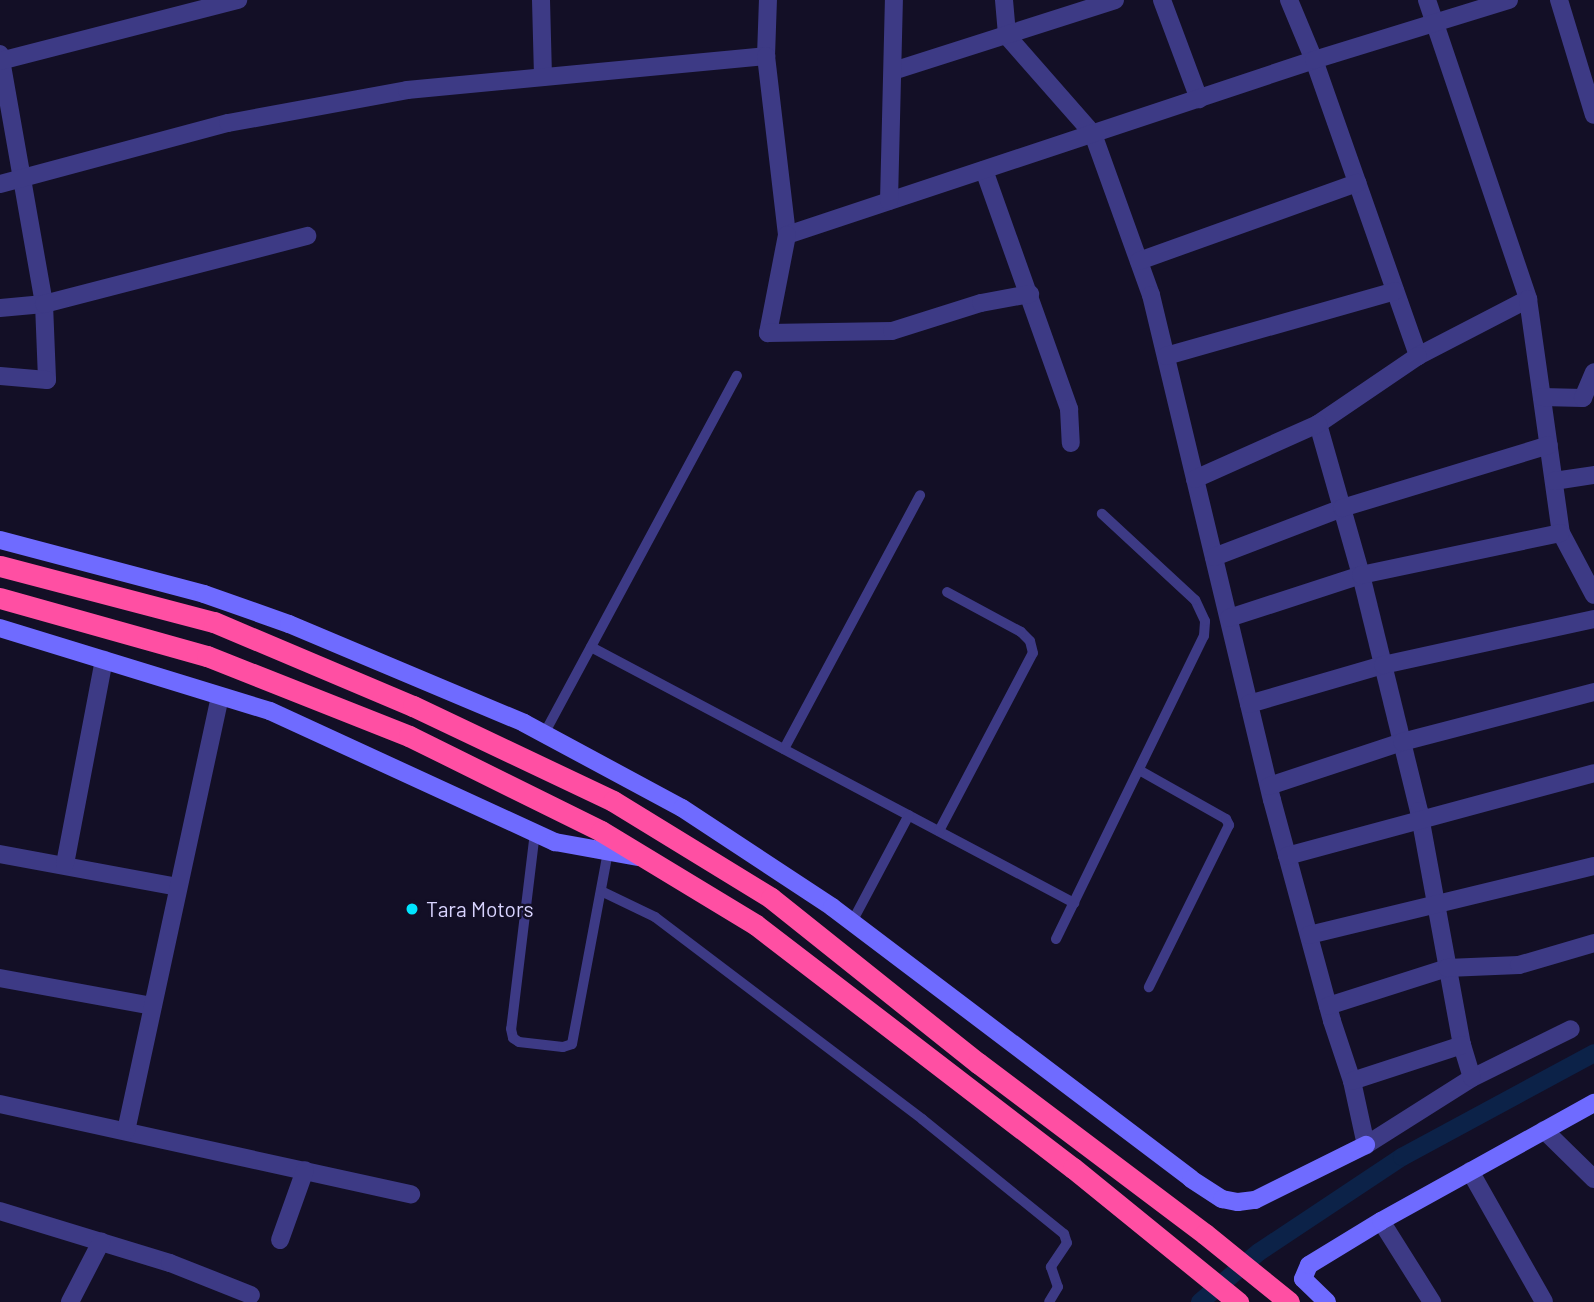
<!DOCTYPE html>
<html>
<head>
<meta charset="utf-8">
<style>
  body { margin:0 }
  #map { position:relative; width:1594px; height:1302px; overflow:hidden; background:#130f26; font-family:Barlow,sans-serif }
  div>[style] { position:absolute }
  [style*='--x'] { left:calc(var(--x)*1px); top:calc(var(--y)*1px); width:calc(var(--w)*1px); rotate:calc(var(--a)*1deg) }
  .canal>* { height:18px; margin:-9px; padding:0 9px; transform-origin:9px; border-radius:9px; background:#0c2248 }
  .lane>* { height:10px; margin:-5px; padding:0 5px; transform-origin:5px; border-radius:5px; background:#3d3a85 }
  .street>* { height:18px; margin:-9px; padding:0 9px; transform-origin:9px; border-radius:9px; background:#3d3a85 }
  .secondary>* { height:18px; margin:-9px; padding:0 9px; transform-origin:9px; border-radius:9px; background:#6f6bff }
  .highway>* { height:21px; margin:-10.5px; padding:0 10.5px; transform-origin:10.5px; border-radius:10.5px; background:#ff4fa3 }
  .dots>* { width:19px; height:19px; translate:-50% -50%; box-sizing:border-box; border:4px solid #130f26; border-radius:50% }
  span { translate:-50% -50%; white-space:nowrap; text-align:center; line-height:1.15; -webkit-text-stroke:5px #130f26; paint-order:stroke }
  .poi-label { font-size:21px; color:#d9d4ff }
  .left { translate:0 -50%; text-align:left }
</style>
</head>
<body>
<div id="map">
  <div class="canal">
    <i style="--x:1200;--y:1302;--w:77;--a:-40.3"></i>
    <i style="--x:1259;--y:1252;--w:172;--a:-33.6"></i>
    <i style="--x:1402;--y:1157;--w:218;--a:-28.4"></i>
  </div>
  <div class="lane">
    <i style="--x:591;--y:647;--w:547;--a:27.92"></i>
    <i style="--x:544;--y:734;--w:407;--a:-61.7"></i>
    <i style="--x:784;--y:749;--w:288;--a:-61.8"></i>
    <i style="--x:1139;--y:770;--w:100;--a:29.4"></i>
    <i style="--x:1226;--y:819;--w:7;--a:63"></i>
    <i style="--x:1229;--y:825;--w:181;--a:116.3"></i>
    <i style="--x:939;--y:831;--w:201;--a:-62.2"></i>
    <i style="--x:1033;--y:653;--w:12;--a:-104"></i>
    <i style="--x:1030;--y:641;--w:13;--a:-135"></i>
    <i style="--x:1021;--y:632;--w:84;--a:-151.6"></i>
    <i style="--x:535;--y:832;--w:198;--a:96.9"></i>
    <i style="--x:511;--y:1029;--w:9;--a:77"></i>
    <i style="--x:513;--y:1038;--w:7;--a:34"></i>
    <i style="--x:519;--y:1042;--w:44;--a:6.5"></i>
    <i style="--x:563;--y:1047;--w:9;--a:-18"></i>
    <i style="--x:572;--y:1044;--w:196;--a:-79.4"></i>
    <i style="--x:601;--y:891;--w:60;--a:25.7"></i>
    <i style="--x:655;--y:917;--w:335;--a:37.1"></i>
    <i style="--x:922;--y:1119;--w:183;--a:39"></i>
    <i style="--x:1064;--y:1234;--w:9;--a:72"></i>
    <i style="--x:1067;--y:1243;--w:29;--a:124"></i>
    <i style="--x:1051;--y:1267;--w:21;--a:71"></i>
    <i style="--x:1058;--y:1287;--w:17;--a:121"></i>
    <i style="--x:852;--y:922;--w:121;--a:-62"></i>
    <i style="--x:1056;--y:939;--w:337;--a:-64"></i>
    <i style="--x:1204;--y:636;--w:15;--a:-86"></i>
    <i style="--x:1205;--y:621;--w:23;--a:-115"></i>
    <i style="--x:1195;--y:600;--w:127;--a:-137.2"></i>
  </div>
  <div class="street">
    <i style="--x:541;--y:0;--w:77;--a:88.5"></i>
    <i style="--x:1004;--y:0;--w:36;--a:85"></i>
    <i style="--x:1007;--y:36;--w:130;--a:48.7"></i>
    <i style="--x:1093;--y:134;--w:171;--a:70.2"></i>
    <i style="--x:1151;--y:295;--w:519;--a:76.53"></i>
    <i style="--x:1272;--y:800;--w:229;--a:74.8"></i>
    <i style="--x:1332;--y:1021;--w:63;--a:71.6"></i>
    <i style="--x:1352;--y:1081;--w:66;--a:77.7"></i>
    <i style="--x:1366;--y:1145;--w:125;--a:-32.3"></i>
    <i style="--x:1472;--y:1078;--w:110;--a:-26.3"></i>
    <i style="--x:1162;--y:0;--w:106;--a:69.5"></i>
    <i style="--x:1289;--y:0;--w:65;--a:67.4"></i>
    <i style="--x:1314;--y:60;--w:314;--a:70.6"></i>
    <i style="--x:1427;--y:0;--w:316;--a:71.3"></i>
    <i style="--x:1528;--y:299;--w:124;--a:152.6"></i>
    <i style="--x:1418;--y:356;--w:121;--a:145.8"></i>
    <i style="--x:1318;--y:424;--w:157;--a:74.1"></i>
    <i style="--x:1361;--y:575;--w:243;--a:76.2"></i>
    <i style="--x:1419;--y:811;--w:238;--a:79.6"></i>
    <i style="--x:1462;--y:1045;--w:34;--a:73"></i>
    <i style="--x:1559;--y:0;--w:120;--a:73.1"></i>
    <i style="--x:0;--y:54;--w:254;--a:80"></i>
    <i style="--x:44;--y:304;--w:76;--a:87.7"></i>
    <i style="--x:47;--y:380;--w:47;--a:-175.1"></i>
    <i style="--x:766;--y:56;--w:56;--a:-88"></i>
    <i style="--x:0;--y:61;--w:246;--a:-14.4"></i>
    <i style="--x:893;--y:71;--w:233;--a:-17.7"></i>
    <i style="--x:984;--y:170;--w:254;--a:70.4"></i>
    <i style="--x:1069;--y:409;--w:34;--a:87"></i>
    <i style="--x:0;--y:184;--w:236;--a:-15"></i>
    <i style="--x:228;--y:123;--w:182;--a:-10.4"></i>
    <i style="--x:407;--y:90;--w:361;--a:-5.4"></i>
    <i style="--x:766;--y:56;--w:180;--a:83.3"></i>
    <i style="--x:787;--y:235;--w:555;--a:-18.37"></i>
    <i style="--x:1314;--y:60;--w:204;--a:-17.1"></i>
    <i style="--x:889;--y:201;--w:201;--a:-88.6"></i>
    <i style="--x:787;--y:235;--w:100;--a:101"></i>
    <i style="--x:768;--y:333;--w:124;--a:-0.9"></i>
    <i style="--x:892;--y:331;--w:93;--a:-17.5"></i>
    <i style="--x:981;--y:303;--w:50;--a:-10.4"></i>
    <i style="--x:1139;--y:261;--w:232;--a:-19.7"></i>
    <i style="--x:1528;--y:299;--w:236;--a:82"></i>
    <i style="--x:1561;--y:533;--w:70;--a:62"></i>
    <i style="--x:0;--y:308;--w:44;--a:-5.2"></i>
    <i style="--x:44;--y:304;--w:272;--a:-14.5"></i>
    <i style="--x:1166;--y:356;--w:238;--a:-15.8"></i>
    <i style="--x:1542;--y:397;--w:41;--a:1.4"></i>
    <i style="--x:1583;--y:398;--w:28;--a:-67"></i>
    <i style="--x:1195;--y:479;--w:135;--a:-24.1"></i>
    <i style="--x:1554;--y:481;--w:40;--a:-8.5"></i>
    <i style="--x:1214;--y:557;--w:137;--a:-20.9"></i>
    <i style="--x:1342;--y:508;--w:216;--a:-16.9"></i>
    <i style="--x:1229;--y:618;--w:139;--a:-18"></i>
    <i style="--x:1361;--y:575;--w:204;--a:-11.9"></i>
    <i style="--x:1249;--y:704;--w:140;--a:-16.2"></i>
    <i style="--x:1383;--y:665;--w:216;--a:-12.3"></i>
    <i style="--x:1269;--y:786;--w:140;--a:-18.3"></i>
    <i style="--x:1402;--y:742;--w:198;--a:-14.6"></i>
    <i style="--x:0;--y:854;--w:181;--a:10.5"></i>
    <i style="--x:1287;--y:856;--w:318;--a:-15.1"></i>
    <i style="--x:65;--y:864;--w:208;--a:-79.2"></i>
    <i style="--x:1309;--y:935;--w:293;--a:-13.6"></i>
    <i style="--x:0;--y:978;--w:155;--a:10.4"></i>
    <i style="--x:1328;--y:1006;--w:125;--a:-17.7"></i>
    <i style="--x:1447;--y:968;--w:72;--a:-2.4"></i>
    <i style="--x:1519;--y:965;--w:78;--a:-16.3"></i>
    <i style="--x:1352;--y:1081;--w:116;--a:-18.1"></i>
    <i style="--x:0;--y:1104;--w:421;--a:12.4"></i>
    <i style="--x:1544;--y:1130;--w:70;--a:44.4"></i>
    <i style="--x:126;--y:1131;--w:445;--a:-77.8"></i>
    <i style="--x:1470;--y:1171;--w:150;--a:60.5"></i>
    <i style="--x:0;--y:1211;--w:178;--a:17"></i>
    <i style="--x:170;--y:1263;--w:87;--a:21.6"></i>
    <i style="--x:1381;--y:1221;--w:96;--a:57.8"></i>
    <i style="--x:280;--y:1240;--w:74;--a:-70.3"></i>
    <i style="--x:70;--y:1302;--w:68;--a:-62.7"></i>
  </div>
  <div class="secondary">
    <i style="--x:0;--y:540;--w:211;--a:14.8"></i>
    <i style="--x:204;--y:594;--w:90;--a:19.4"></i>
    <i style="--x:289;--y:624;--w:255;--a:22.8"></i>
    <i style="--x:524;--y:723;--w:179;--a:28.3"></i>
    <i style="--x:682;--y:808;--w:180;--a:33.4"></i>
    <i style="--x:832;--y:907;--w:450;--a:37.1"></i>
    <i style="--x:1191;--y:1179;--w:37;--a:33"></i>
    <i style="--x:1222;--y:1199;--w:16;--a:11"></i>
    <i style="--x:1238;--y:1202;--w:17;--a:-7"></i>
    <i style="--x:1255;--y:1200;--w:124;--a:-26.4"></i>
    <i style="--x:0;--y:628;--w:282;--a:17.1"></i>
    <i style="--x:270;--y:711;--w:314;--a:24.7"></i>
    <i style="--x:555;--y:842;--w:84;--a:10.2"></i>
    <i style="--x:1327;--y:1302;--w:33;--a:-136"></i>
    <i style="--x:1303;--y:1279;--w:15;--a:-67"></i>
    <i style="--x:1309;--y:1265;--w:84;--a:-31.4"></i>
    <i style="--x:1381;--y:1221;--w:244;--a:-29"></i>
  </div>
  <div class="highway">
    <i style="--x:0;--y:566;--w:221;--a:14.7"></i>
    <i style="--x:214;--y:622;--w:216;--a:22.9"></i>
    <i style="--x:413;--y:706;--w:221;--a:25.4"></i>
    <i style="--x:613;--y:801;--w:185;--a:31.5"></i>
    <i style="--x:771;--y:898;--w:265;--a:38.6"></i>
    <i style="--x:978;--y:1063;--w:284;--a:37"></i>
    <i style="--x:1205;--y:1234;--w:108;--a:39"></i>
    <i style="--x:0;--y:598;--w:215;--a:15.7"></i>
    <i style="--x:207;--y:656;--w:217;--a:21.6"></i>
    <i style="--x:409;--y:736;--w:214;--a:26.3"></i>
    <i style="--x:601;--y:831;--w:181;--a:31.2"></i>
    <i style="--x:756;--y:925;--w:399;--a:37.5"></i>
    <i style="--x:1073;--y:1168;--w:213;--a:39.1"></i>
  </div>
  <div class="dots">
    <i style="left:412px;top:909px;background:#00e5ff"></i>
  </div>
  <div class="poi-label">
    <span class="left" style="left:426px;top:909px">Tara Motors</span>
  </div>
</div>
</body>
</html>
